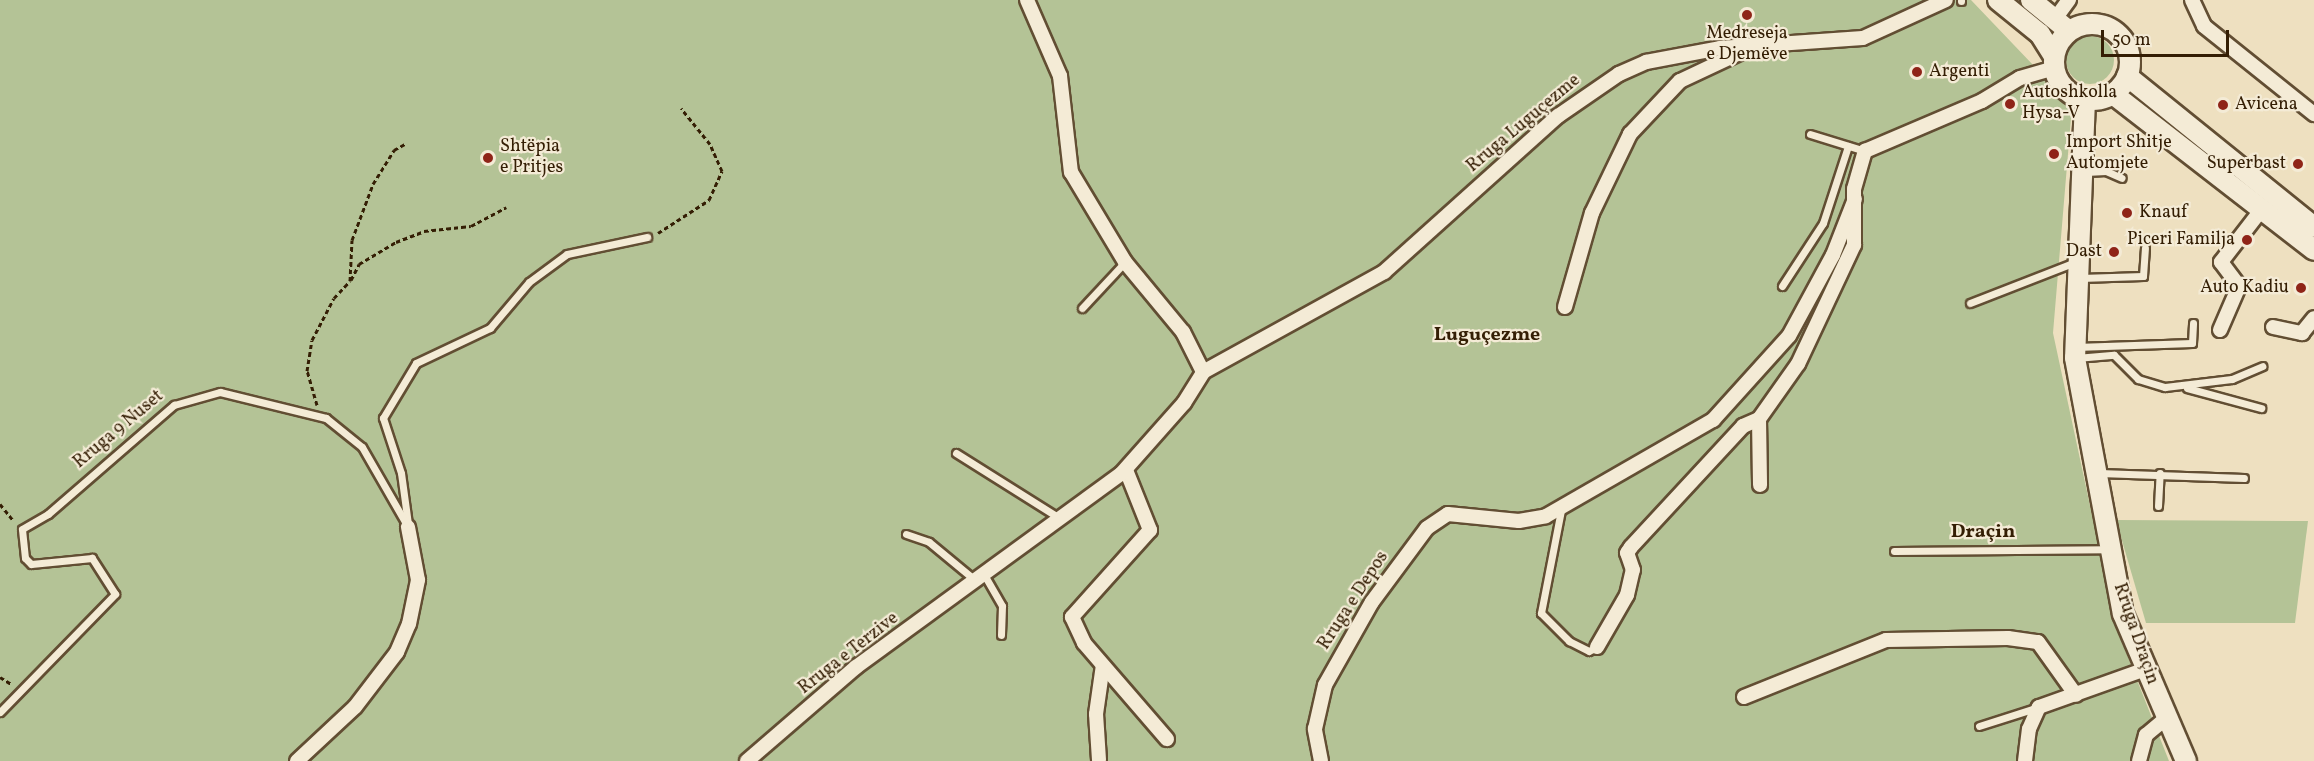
<!DOCTYPE html>
<html>
<head>
<meta charset="utf-8">
<style>
  body { margin:0 }
  #map { position:relative; width:2314px; height:761px; overflow:hidden; background:#eee0c0; font-family:Vollkorn,serif }
  div>[style] { position:absolute }
  [style*='--x'] { left:calc(var(--x)*1px); top:calc(var(--y)*1px); width:calc(var(--w)*1px); rotate:calc(var(--a)*1deg) }
  .green>* { inset:0; background:#b4c396 }
  .round { border-radius:50% }
  .path>* { height:3px; margin-top:-1.5px; transform-origin:0; background:repeating-linear-gradient(90deg,#341e04 0 4.5px,transparent 0 7.5px) }
  .roads { filter:drop-shadow(2px 0 #624e33) drop-shadow(-2px 0 #624e33) drop-shadow(0 2px #624e33) drop-shadow(0 -2px #624e33) }
  .lane>* { height:7px; margin:-3.5px; padding:0 3.5px; transform-origin:3.5px; border-radius:3.5px; background:#f4ebd6 }
  .street>* { height:14px; margin:-7px; padding:0 7px; transform-origin:7px; border-radius:7px; background:#f4ebd6 }
  .secondary>* { height:20px; margin:-10px; padding:0 10px; transform-origin:10px; border-radius:10px; background:#f4ebd6 }
  .secondary>.ring { margin:-10px; padding:0; box-sizing:content-box; background:none; border:20px solid #f4ebd6; border-radius:50% }
  .dots>* { width:16px; height:16px; translate:-50% -50%; box-sizing:border-box; border:3px solid #f4ebd6; border-radius:50% }
  span { translate:-50% -50%; white-space:nowrap; text-align:center; line-height:1.15; -webkit-text-stroke:4.5px #f4ebd6; paint-order:stroke }
  .poi-label { font-size:18px; color:#341e04 }
  .left { translate:0 -50%; text-align:left }
  .right { translate:-100% -50%; text-align:right }
  .street-label { font-size:18px; color:#341e04 }
  .neighbourhood-label { font-size:20px; color:#341e04; font-weight:700 }
  .scale { position:absolute; left:2101px; top:30px; width:128px; height:27px; box-sizing:border-box; border:3px solid #341e04; border-top:0; padding-left:8px; font-size:18px; line-height:21px; white-space:nowrap; color:#341e04; -webkit-text-stroke:4px #f4ebd6; paint-order:stroke }
</style>
</head>
<body>
<div id="map">
  <div class="green">
    <i style="clip-path:polygon(0 0,1971px 0,2072px 106px,2053px 333px,2116px 627px,2169px 761px,0 761px)"></i>
    <i class="round" style="left:2066px;top:36px;width:48px;height:48px"></i>
    <i style="clip-path:polygon(2116px 520px,2308px 521px,2295px 623px,2146px 623px)"></i>
  </div>
  <div class="path">
    <i style="--x:658;--y:233;--w:61;--a:-32.9"></i>
    <i style="--x:709;--y:200;--w:32;--a:-66"></i>
    <i style="--x:722;--y:171;--w:30;--a:-114"></i>
    <i style="--x:710;--y:144;--w:46;--a:-128.9"></i>
    <i style="--x:351;--y:280;--w:18;--a:-63"></i>
    <i style="--x:359;--y:264;--w:43;--a:-30.7"></i>
    <i style="--x:396;--y:242;--w:30;--a:-21"></i>
    <i style="--x:424;--y:231;--w:47;--a:-6.1"></i>
    <i style="--x:471;--y:226;--w:40;--a:-28"></i>
    <i style="--x:317;--y:405;--w:35;--a:-106"></i>
    <i style="--x:307;--y:371;--w:31;--a:-81"></i>
    <i style="--x:312;--y:340;--w:47;--a:-62.4"></i>
    <i style="--x:334;--y:298;--w:23;--a:-47"></i>
    <i style="--x:350;--y:281;--w:41;--a:-87.2"></i>
    <i style="--x:352;--y:240;--w:60;--a:-69.4"></i>
    <i style="--x:373;--y:184;--w:40;--a:-58"></i>
    <i style="--x:394;--y:150;--w:13;--a:-29"></i>
    <i style="--x:0;--y:504;--w:22;--a:51"></i>
    <i style="--x:0;--y:677;--w:13;--a:32"></i>
  </div>
  <div class="roads">
    <div class="lane">
      <i style="--x:1961;--y:0;--w:1;--a:90"></i>
      <i style="--x:1810;--y:134;--w:58;--a:17.2"></i>
      <i style="--x:2085;--y:172;--w:21;--a:-3"></i>
      <i style="--x:2106;--y:171;--w:17;--a:24"></i>
      <i style="--x:2080;--y:278;--w:63;--a:-1.8"></i>
      <i style="--x:2143;--y:276;--w:28;--a:-86"></i>
      <i style="--x:1782;--y:286;--w:75;--a:-56.9"></i>
      <i style="--x:1823;--y:223;--w:81;--a:-72"></i>
      <i style="--x:1970;--y:303;--w:113;--a:-21.3"></i>
      <i style="--x:1082;--y:308;--w:63;--a:-46.9"></i>
      <i style="--x:2076;--y:347;--w:116;--a:-2"></i>
      <i style="--x:2192;--y:343;--w:20;--a:-87"></i>
      <i style="--x:2076;--y:358;--w:38;--a:-5"></i>
      <i style="--x:2114;--y:355;--w:34;--a:45"></i>
      <i style="--x:2138;--y:379;--w:28;--a:17"></i>
      <i style="--x:2165;--y:387;--w:67;--a:-6.8"></i>
      <i style="--x:2232;--y:379;--w:33;--a:-23"></i>
      <i style="--x:2187;--y:388;--w:77;--a:15.1"></i>
      <i style="--x:956;--y:453;--w:124;--a:32.2"></i>
      <i style="--x:2099;--y:473;--w:145;--a:2"></i>
      <i style="--x:2158;--y:506;--w:33;--a:-87"></i>
      <i style="--x:1561;--y:510;--w:105;--a:101"></i>
      <i style="--x:1541;--y:613;--w:40;--a:45"></i>
      <i style="--x:1569;--y:641;--w:22;--a:27"></i>
      <i style="--x:1589;--y:651;--w:9;--a:-27"></i>
      <i style="--x:408;--y:524;--w:51;--a:-97.8"></i>
      <i style="--x:401;--y:473;--w:58;--a:-108.1"></i>
      <i style="--x:383;--y:418;--w:64;--a:-59"></i>
      <i style="--x:416;--y:363;--w:82;--a:-25.3"></i>
      <i style="--x:490;--y:328;--w:60;--a:-49.7"></i>
      <i style="--x:529;--y:282;--w:47;--a:-36.4"></i>
      <i style="--x:567;--y:254;--w:82;--a:-12"></i>
      <i style="--x:906;--y:534;--w:24;--a:19"></i>
      <i style="--x:929;--y:542;--w:60;--a:39.6"></i>
      <i style="--x:1894;--y:551;--w:214;--a:-0.5"></i>
      <i style="--x:986;--y:578;--w:32;--a:60"></i>
      <i style="--x:1002;--y:606;--w:29;--a:92"></i>
      <i style="--x:0;--y:712;--w:165;--a:-45.7"></i>
      <i style="--x:115;--y:594;--w:43;--a:-122.6"></i>
      <i style="--x:92;--y:558;--w:61;--a:174.4"></i>
      <i style="--x:31;--y:564;--w:8;--a:-135"></i>
      <i style="--x:25;--y:558;--w:29;--a:-96"></i>
      <i style="--x:22;--y:529;--w:30;--a:-30"></i>
      <i style="--x:48;--y:514;--w:167;--a:-40.9"></i>
      <i style="--x:174;--y:405;--w:48;--a:-15.8"></i>
      <i style="--x:220;--y:392;--w:109;--a:13.8"></i>
      <i style="--x:326;--y:418;--w:46;--a:38.9"></i>
      <i style="--x:362;--y:447;--w:92;--a:60.1"></i>
      <i style="--x:1979;--y:726;--w:63;--a:-17.6"></i>
    </div>
    <div class="street">
      <i style="--x:1027;--y:0;--w:83;--a:66.5"></i>
      <i style="--x:1060;--y:76;--w:97;--a:83.5"></i>
      <i style="--x:1071;--y:172;--w:105;--a:59"></i>
      <i style="--x:1125;--y:262;--w:91;--a:50.4"></i>
      <i style="--x:1183;--y:332;--w:45;--a:63.4"></i>
      <i style="--x:2192;--y:0;--w:29;--a:65"></i>
      <i style="--x:2204;--y:26;--w:141;--a:38.7"></i>
      <i style="--x:2055;--y:19;--w:24;--a:-54"></i>
      <i style="--x:1565;--y:307;--w:98;--a:-74"></i>
      <i style="--x:1592;--y:213;--w:88;--a:-64.3"></i>
      <i style="--x:1630;--y:134;--w:73;--a:-46.7"></i>
      <i style="--x:1680;--y:81;--w:73;--a:-25.2"></i>
      <i style="--x:2273;--y:327;--w:30;--a:12"></i>
      <i style="--x:2302;--y:333;--w:19;--a:-51"></i>
      <i style="--x:2220;--y:330;--w:48;--a:-66.6"></i>
      <i style="--x:2239;--y:286;--w:30;--a:-127"></i>
      <i style="--x:2221;--y:262;--w:67;--a:-52.3"></i>
      <i style="--x:1203;--y:372;--w:207;--a:-28.9"></i>
      <i style="--x:1384;--y:272;--w:234;--a:-41.9"></i>
      <i style="--x:1558;--y:116;--w:74;--a:-34.5"></i>
      <i style="--x:1619;--y:74;--w:30;--a:-24"></i>
      <i style="--x:1646;--y:62;--w:75;--a:-10.7"></i>
      <i style="--x:1720;--y:48;--w:143;--a:-4"></i>
      <i style="--x:1863;--y:38;--w:91;--a:-24.6"></i>
      <i style="--x:1759;--y:419;--w:66;--a:89.1"></i>
      <i style="--x:1126;--y:470;--w:65;--a:68.2"></i>
      <i style="--x:1150;--y:530;--w:117;--a:131.9"></i>
      <i style="--x:1072;--y:617;--w:29;--a:65"></i>
      <i style="--x:1084;--y:643;--w:127;--a:49.2"></i>
      <i style="--x:1597;--y:647;--w:60;--a:-60"></i>
      <i style="--x:1627;--y:595;--w:26;--a:-77"></i>
      <i style="--x:1633;--y:570;--w:18;--a:-109"></i>
      <i style="--x:1627;--y:553;--w:7;--a:-56"></i>
      <i style="--x:1631;--y:547;--w:165;--a:-47.2"></i>
      <i style="--x:1743;--y:426;--w:17;--a:-24"></i>
      <i style="--x:1759;--y:419;--w:67;--a:-54.7"></i>
      <i style="--x:1798;--y:364;--w:132;--a:-64.8"></i>
      <i style="--x:1854;--y:245;--w:56;--a:-90"></i>
      <i style="--x:1854;--y:189;--w:40;--a:-74"></i>
      <i style="--x:1865;--y:151;--w:127;--a:-23.1"></i>
      <i style="--x:1982;--y:101;--w:44;--a:-31.2"></i>
      <i style="--x:2020;--y:78;--w:35;--a:-16"></i>
      <i style="--x:1744;--y:697;--w:153;--a:-21.9"></i>
      <i style="--x:1886;--y:640;--w:122;--a:-0.9"></i>
      <i style="--x:2008;--y:638;--w:30;--a:8"></i>
      <i style="--x:2038;--y:642;--w:65;--a:54.4"></i>
      <i style="--x:1099;--y:760;--w:46;--a:-93.7"></i>
      <i style="--x:1096;--y:714;--w:49;--a:-81.9"></i>
      <i style="--x:297;--y:761;--w:79;--a:-43"></i>
      <i style="--x:355;--y:707;--w:69;--a:-52.6"></i>
      <i style="--x:397;--y:652;--w:30;--a:-67"></i>
      <i style="--x:409;--y:624;--w:45;--a:-78.4"></i>
      <i style="--x:418;--y:580;--w:54;--a:-100.7"></i>
      <i style="--x:747;--y:761;--w:144;--a:-40.8"></i>
      <i style="--x:856;--y:667;--w:328;--a:-36.1"></i>
      <i style="--x:1121;--y:474;--w:95;--a:-48.4"></i>
      <i style="--x:1184;--y:403;--w:36;--a:-58"></i>
      <i style="--x:1321;--y:761;--w:33;--a:-101"></i>
      <i style="--x:1315;--y:729;--w:45;--a:-77.2"></i>
      <i style="--x:1325;--y:685;--w:95;--a:-60.5"></i>
      <i style="--x:1372;--y:602;--w:92;--a:-53.4"></i>
      <i style="--x:1427;--y:528;--w:25;--a:-34"></i>
      <i style="--x:1448;--y:514;--w:71;--a:5.6"></i>
      <i style="--x:1519;--y:521;--w:27;--a:-10"></i>
      <i style="--x:1546;--y:516;--w:193;--a:-29.9"></i>
      <i style="--x:1713;--y:420;--w:113;--a:-47.9"></i>
      <i style="--x:1789;--y:336;--w:92;--a:-61.5"></i>
      <i style="--x:1833;--y:255;--w:60;--a:-68.6"></i>
      <i style="--x:2025;--y:761;--w:32;--a:-83"></i>
      <i style="--x:2029;--y:729;--w:24;--a:-66"></i>
      <i style="--x:2039;--y:707;--w:114;--a:-19.6"></i>
      <i style="--x:2139;--y:761;--w:27;--a:-75"></i>
      <i style="--x:2146;--y:735;--w:26;--a:-40"></i>
    </div>
    <div class="secondary">
      <i style="--x:1998;--y:0;--w:54;--a:39"></i>
      <i style="--x:2040;--y:34;--w:26;--a:58"></i>
      <i style="--x:2031;--y:0;--w:49;--a:39.2"></i>
      <i class="ring" style="left:2054px;top:24px;width:56px;height:56px"></i>
      <i style="--x:2127;--y:76;--w:240;--a:38.9"></i>
      <i style="--x:2113;--y:94;--w:254;--a:37.8"></i>
      <i style="--x:2085;--y:99;--w:259;--a:92.2"></i>
      <i style="--x:2075;--y:358;--w:260;--a:79.4"></i>
      <i style="--x:2123;--y:614;--w:160;--a:66.8"></i>
    </div>
  </div>
  <div class="dots">
    <i style="left:1747px;top:15px;background:#8f2418"></i>
    <i style="left:1917px;top:72px;background:#8f2418"></i>
    <i style="left:2010px;top:104px;background:#8f2418"></i>
    <i style="left:2223px;top:105px;background:#8f2418"></i>
    <i style="left:2054px;top:154px;background:#8f2418"></i>
    <i style="left:488px;top:158px;background:#8f2418"></i>
    <i style="left:2298px;top:164px;background:#8f2418"></i>
    <i style="left:2127px;top:213px;background:#8f2418"></i>
    <i style="left:2247px;top:240px;background:#8f2418"></i>
    <i style="left:2114px;top:252px;background:#8f2418"></i>
    <i style="left:2301px;top:288px;background:#8f2418"></i>
  </div>
  <div class="poi-label">
    <span style="left:1747px;top:45px">Medreseja<br>e Djemëve</span>
    <span class="left" style="left:1929px;top:72px">Argenti</span>
    <span class="left" style="left:2022px;top:104px">Autoshkolla<br>Hysa-V</span>
    <span class="left" style="left:2235px;top:105px">Avicena</span>
    <span class="left" style="left:2066px;top:154px">Import Shitje<br>Automjete</span>
    <span class="left" style="left:500px;top:158px">Shtëpia<br>e Pritjes</span>
    <span class="right" style="left:2286px;top:164px">Superbast</span>
    <span class="left" style="left:2139px;top:213px">Knauf</span>
    <span class="right" style="left:2235px;top:240px">Piceri Familja</span>
    <span class="right" style="left:2102px;top:252px">Dast</span>
    <span class="right" style="left:2289px;top:288px">Auto Kadiu</span>
  </div>
  <div class="street-label">
    <span style="left:1524px;top:124px;rotate:-40deg">Rruga Luguçezme</span>
    <span style="left:119px;top:430px;rotate:-40deg">Rruga 9 Nuset</span>
    <span style="left:1354px;top:601px;rotate:-57deg">Rruga e Depos</span>
    <span style="left:2135px;top:634px;rotate:71deg">Rruga Draçin</span>
    <span style="left:849px;top:654px;rotate:-38deg">Rruga e Terzive</span>
  </div>
  <div class="neighbourhood-label">
    <span style="left:1487px;top:335px">Luguçezme</span>
    <span style="left:1983px;top:532px">Draçin</span>
  </div>
  <div class="scale">50 m</div>
</div>
</body>
</html>
